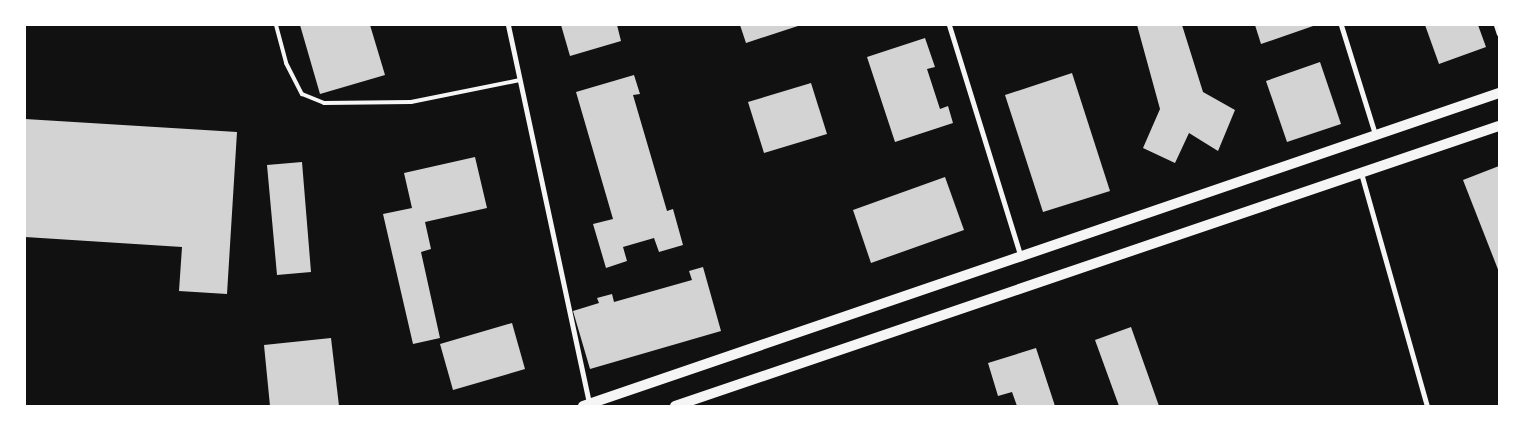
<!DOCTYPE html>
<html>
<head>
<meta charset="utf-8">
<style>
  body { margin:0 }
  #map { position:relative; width:1524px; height:431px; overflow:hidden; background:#111; font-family:"PT Sans",sans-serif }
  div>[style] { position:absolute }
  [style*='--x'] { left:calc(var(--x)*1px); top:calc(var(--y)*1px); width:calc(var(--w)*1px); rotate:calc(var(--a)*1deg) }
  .building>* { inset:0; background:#d3d3d3 }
  .service>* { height:4px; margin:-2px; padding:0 2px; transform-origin:2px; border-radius:2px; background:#f5f5f5 }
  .minor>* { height:5px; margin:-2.5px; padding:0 2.5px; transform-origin:2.5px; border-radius:2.5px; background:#f5f5f5 }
  .secondary>* { height:10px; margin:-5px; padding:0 5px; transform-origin:5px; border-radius:5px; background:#f5f5f5 }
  span { translate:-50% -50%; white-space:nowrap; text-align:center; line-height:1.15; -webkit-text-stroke:4.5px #fff; paint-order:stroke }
  .frame { position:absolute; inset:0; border:26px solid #fff; pointer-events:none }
</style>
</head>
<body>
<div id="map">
  <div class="building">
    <i style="clip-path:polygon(300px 25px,370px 25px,385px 75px,320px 94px)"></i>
    <i style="clip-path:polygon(561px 25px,617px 25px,621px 41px,570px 56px)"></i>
    <i style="clip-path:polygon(740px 25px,801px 25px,746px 43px)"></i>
    <i style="clip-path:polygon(1137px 25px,1182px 25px,1203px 92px,1235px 110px,1218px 151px,1189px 133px,1175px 163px,1143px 148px,1160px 109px)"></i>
    <i style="clip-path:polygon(1255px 25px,1316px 25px,1261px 44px)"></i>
    <i style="clip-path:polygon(1425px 25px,1478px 25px,1486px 47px,1439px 64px)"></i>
    <i style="clip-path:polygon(925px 38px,935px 67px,927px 69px,940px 109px,948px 106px,953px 123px,895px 142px,867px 57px)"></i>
    <i style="clip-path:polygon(1320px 62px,1341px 124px,1287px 142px,1266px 81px)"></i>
    <i style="clip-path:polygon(1072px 73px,1110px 191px,1043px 212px,1005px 95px)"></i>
    <i style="clip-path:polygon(634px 75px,640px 94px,633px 95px,667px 211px,673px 209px,683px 245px,659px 252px,654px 238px,623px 247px,627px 261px,606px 268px,593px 224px,613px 219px,576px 92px)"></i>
    <i style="clip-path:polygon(811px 83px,827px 134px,764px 153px,748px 102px)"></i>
    <i style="clip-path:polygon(25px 119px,237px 132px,227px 294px,179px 291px,182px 247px,25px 237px)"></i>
    <i style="clip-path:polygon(475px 157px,487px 208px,425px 222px,431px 249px,421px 252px,440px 338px,413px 344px,383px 214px,412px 208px,404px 173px)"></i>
    <i style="clip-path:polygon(302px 162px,311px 272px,277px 275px,267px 165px)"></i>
    <i style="clip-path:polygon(1499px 166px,1499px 272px,1463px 180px)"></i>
    <i style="clip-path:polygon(945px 177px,964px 230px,871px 263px,853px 210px)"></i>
    <i style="clip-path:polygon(703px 267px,721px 331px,590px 369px,573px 311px,599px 303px,597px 298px,612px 294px,614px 302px,692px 280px,689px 271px)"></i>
    <i style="clip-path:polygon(512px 323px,525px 369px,453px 390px,440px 344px)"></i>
    <i style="clip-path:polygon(1131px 327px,1159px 406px,1119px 406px,1095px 340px)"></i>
    <i style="clip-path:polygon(331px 338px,339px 406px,270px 406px,264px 345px)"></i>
    <i style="clip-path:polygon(1036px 348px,1055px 406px,1017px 406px,1012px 392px,998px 396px,988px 363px)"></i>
  </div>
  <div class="service">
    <i style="--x:276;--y:25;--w:39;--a:75"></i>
    <i style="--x:286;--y:63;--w:35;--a:63"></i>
    <i style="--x:302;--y:94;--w:24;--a:22"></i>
    <i style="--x:324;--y:103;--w:87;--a:-0.7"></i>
    <i style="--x:411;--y:102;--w:111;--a:-11.4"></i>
  </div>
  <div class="minor">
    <i style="--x:508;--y:25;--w:388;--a:77.9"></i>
    <i style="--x:949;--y:25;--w:244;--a:72.8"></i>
    <i style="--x:1341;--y:25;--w:114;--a:72.7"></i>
    <i style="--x:1496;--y:25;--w:9;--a:72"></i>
    <i style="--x:1361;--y:173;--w:242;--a:74.2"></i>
  </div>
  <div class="secondary">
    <i style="--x:583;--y:406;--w:968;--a:-18.87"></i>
    <i style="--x:675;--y:406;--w:870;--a:-18.77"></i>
  </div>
  <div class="frame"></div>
</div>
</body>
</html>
